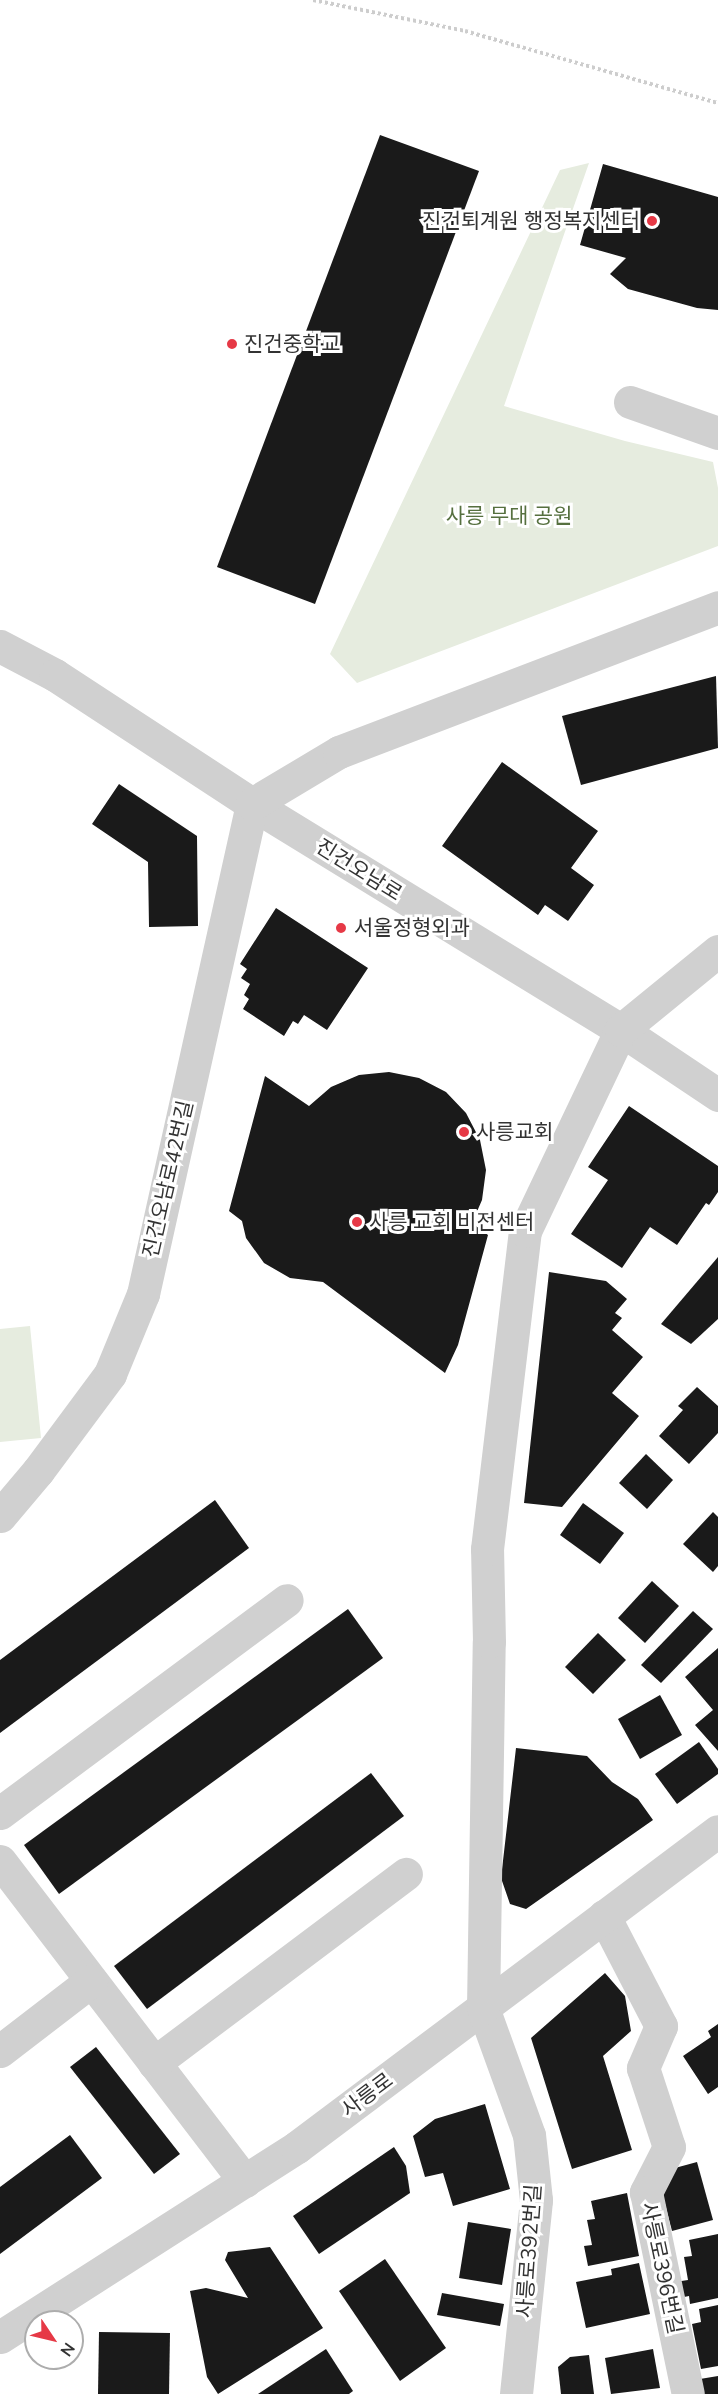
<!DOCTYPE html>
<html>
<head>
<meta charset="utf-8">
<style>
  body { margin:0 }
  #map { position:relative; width:718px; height:2394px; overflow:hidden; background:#fff; font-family:"Nunito Sans","Noto Sans KR",sans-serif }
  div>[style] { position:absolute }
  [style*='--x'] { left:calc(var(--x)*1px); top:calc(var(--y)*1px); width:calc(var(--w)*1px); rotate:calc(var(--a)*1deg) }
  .green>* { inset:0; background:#e6ecdf }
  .building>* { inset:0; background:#1a1a1a }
  .path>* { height:4px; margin-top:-2px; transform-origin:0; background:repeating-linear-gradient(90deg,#cdcdcd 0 3px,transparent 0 6px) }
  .minor>* { height:33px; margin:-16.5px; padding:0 16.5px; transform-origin:16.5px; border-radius:16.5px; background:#d0d0d0 }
  .dots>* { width:16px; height:16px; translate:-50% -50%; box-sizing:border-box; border:3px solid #fff; border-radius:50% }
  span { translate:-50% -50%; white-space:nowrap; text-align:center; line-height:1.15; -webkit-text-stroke:6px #fff; paint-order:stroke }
  .poi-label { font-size:21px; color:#333 }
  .right { translate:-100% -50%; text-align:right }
  .left { translate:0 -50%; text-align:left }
  .park-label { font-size:21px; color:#56703f }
  .street-label { font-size:21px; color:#333 }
  .north { position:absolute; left:24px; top:2310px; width:60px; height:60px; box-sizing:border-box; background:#fff; border:2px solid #adadad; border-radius:50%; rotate:125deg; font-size:16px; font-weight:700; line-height:24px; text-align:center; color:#333 }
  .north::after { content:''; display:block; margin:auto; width:21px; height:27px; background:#e63946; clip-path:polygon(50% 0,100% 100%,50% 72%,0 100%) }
</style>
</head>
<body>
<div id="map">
  <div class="green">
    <i style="clip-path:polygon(589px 163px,504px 406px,625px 441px,713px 462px,718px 488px,718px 546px,357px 683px,330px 654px,560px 170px)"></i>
    <i style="clip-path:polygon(30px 1326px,41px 1438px,0 1442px,0 1329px)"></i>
  </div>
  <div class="building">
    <i style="clip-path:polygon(380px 135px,479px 171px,315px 604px,217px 567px)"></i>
    <i style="clip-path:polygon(603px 164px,718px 197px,718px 310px,697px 308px,628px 289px,610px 274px,626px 258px,580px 245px)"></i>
    <i style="clip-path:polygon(716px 676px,718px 748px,581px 785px,562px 716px)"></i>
    <i style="clip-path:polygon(502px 762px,598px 831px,571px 868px,594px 885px,568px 921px,545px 905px,538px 915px,442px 846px)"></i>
    <i style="clip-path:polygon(119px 784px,197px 836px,198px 926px,149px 927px,148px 862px,92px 824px)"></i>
    <i style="clip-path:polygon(276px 908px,368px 968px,327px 1030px,304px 1015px,298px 1024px,293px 1021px,284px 1036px,243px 1009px,249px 999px,244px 995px,250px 984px,241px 978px,247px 969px,240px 964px)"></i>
    <i style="clip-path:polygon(389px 1072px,419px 1078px,446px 1092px,466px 1113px,480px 1140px,486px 1170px,482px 1200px,472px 1223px,488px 1235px,458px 1345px,445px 1373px,323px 1282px,290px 1278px,264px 1263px,246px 1238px,242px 1221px,229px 1211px,265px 1076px,309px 1106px,331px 1087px,359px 1075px)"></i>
    <i style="clip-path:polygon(629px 1106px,718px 1166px,718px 1192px,709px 1205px,706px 1203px,677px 1245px,650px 1227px,622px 1268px,571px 1234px,608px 1180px,588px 1167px)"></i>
    <i style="clip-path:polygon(718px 1257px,718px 1319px,691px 1344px,661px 1324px)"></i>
    <i style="clip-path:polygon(549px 1272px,606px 1281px,627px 1299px,615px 1313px,622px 1318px,612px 1330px,643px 1357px,612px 1393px,639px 1416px,562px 1507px,524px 1503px)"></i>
    <i style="clip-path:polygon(697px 1387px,718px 1406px,718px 1433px,689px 1464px,659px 1436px,683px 1410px,678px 1406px)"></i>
    <i style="clip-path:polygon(646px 1454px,673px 1480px,647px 1509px,619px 1483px)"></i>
    <i style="clip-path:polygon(215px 1500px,249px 1548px,0 1733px,0 1660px)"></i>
    <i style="clip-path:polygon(583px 1503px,624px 1533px,600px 1564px,560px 1535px)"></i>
    <i style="clip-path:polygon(713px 1512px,718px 1517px,718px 1566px,713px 1572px,683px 1544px)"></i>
    <i style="clip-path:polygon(652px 1581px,679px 1606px,645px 1643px,618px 1618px)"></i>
    <i style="clip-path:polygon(348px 1609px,383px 1658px,59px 1894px,24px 1845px)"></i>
    <i style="clip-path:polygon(693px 1611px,713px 1629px,661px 1683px,641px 1665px)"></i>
    <i style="clip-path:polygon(598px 1633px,626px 1660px,593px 1694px,565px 1667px)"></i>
    <i style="clip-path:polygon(718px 1648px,718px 1751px,695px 1725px,713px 1710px,685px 1677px)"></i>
    <i style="clip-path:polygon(660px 1695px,682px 1735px,640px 1759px,618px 1719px)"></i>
    <i style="clip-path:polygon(699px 1742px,718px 1769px,718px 1774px,677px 1804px,655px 1774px)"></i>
    <i style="clip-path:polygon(516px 1748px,587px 1756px,612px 1782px,638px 1799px,653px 1820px,526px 1909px,510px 1904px,501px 1878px)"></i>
    <i style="clip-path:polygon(371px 1773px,404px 1816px,147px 2009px,114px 1966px)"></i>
    <i style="clip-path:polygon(605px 1973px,625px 1996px,631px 2031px,603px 2056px,632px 2150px,572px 2169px,531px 2038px)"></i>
    <i style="clip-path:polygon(718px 2024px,718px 2087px,708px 2094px,683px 2056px,711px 2037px,708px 2031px)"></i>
    <i style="clip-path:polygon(96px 2047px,180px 2154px,154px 2174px,70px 2067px)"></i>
    <i style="clip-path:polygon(485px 2104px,510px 2189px,453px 2206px,443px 2173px,425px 2177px,413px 2136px,435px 2119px)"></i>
    <i style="clip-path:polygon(70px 2135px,102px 2178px,0 2254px,0 2187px)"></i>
    <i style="clip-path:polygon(394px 2147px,406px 2166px,410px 2193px,319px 2254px,293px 2216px)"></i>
    <i style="clip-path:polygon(697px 2162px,713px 2220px,672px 2231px,661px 2188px,675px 2168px)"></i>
    <i style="clip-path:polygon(627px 2193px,639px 2256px,588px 2266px,584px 2246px,592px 2245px,587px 2220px,595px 2219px,591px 2201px)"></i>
    <i style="clip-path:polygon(468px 2222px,511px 2229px,502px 2285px,459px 2278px)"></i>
    <i style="clip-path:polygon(718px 2234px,718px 2298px,690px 2304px,689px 2296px,679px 2298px,675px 2282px,688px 2280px,684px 2257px,692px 2256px,689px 2240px)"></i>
    <i style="clip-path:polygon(270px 2247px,323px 2328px,218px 2394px,207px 2377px,190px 2291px,206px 2288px,248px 2298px,225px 2260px,228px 2252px)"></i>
    <i style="clip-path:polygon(385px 2259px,446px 2348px,400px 2381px,339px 2291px)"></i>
    <i style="clip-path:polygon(639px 2263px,650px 2314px,586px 2328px,576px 2282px,612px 2275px,611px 2269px)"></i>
    <i style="clip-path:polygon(442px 2293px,504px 2304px,500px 2326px,437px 2315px)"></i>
    <i style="clip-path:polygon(718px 2305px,718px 2366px,701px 2369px,692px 2324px,701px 2322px,699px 2309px)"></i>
    <i style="clip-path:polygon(99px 2332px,170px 2333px,169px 2394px,98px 2394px)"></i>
    <i style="clip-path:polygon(326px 2349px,353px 2391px,349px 2394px,258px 2394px)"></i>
    <i style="clip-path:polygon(653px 2349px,660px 2388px,611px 2394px,605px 2358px)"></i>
    <i style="clip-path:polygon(589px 2355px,594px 2394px,561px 2394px,558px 2367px,570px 2357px)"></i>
    <i style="clip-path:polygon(718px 2376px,718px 2394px,703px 2394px,700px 2379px)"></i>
  </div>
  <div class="path">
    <i style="--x:313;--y:0;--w:155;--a:11.5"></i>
    <i style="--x:465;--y:31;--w:263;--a:15.9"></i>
  </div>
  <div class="minor">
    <i style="--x:630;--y:402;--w:93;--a:19.4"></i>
    <i style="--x:0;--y:646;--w:62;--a:27.8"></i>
    <i style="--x:55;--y:675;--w:235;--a:33.2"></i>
    <i style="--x:252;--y:804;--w:433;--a:31.5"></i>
    <i style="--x:621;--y:1030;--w:117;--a:33.8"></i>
    <i style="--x:0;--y:1516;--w:59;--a:-49.8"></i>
    <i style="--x:38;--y:1471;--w:121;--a:-53.4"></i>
    <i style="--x:110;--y:1374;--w:87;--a:-67.6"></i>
    <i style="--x:143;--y:1294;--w:502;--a:-77.46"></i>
    <i style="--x:252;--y:804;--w:101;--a:-30.9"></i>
    <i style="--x:339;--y:752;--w:406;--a:-20.9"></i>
    <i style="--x:0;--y:1813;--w:357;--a:-36.6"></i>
    <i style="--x:0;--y:1861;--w:403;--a:52.6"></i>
    <i style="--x:604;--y:1916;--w:124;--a:62.6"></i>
    <i style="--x:661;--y:2026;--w:46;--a:113.2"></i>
    <i style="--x:643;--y:2068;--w:83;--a:71.8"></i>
    <i style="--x:669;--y:2147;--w:51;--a:117.1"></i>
    <i style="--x:646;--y:2192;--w:206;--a:78.3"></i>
    <i style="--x:0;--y:2051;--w:115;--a:-37.6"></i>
    <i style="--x:154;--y:2063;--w:315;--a:-36.9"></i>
    <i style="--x:0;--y:2337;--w:353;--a:-32.6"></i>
    <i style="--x:297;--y:2147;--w:526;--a:-36.89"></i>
    <i style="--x:516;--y:2394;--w:195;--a:-84.1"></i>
    <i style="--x:536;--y:2200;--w:65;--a:-96.1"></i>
    <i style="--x:529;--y:2135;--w:135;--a:-109.9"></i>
    <i style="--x:483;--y:2008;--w:366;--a:-89.1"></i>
    <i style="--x:489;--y:1642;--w:93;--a:-91.2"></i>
    <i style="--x:487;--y:1549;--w:320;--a:-83.2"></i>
    <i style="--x:525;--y:1231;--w:223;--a:-64.5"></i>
    <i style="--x:621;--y:1030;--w:125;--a:-39.2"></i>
  </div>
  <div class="dots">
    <i style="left:652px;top:221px;background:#e63946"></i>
    <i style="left:232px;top:344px;background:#e63946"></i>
    <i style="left:341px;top:928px;background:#e63946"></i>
    <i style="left:464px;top:1132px;background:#e63946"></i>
    <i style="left:357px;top:1222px;background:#e63946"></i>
  </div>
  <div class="poi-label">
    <span class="right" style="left:640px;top:221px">진건퇴계원 행정복지센터</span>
    <span class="left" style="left:244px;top:344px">진건중학교</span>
    <span class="left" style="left:354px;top:928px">서울정형외과</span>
    <span class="left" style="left:476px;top:1132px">사릉교회</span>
    <span class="left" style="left:369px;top:1222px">사릉 교회 비전센터</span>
  </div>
  <div class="park-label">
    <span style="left:509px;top:516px">사릉 무대 공원</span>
  </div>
  <div class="street-label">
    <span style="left:359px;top:870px;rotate:32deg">진건오남로</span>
    <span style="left:168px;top:1179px;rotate:-77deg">진건오남로42번길</span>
    <span style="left:367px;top:2095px;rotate:-37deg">사릉로</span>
    <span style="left:529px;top:2251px;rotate:-86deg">사릉로392번길</span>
    <span style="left:662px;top:2268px;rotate:78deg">사릉로396번길</span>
  </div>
  <div class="north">N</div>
</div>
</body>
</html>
